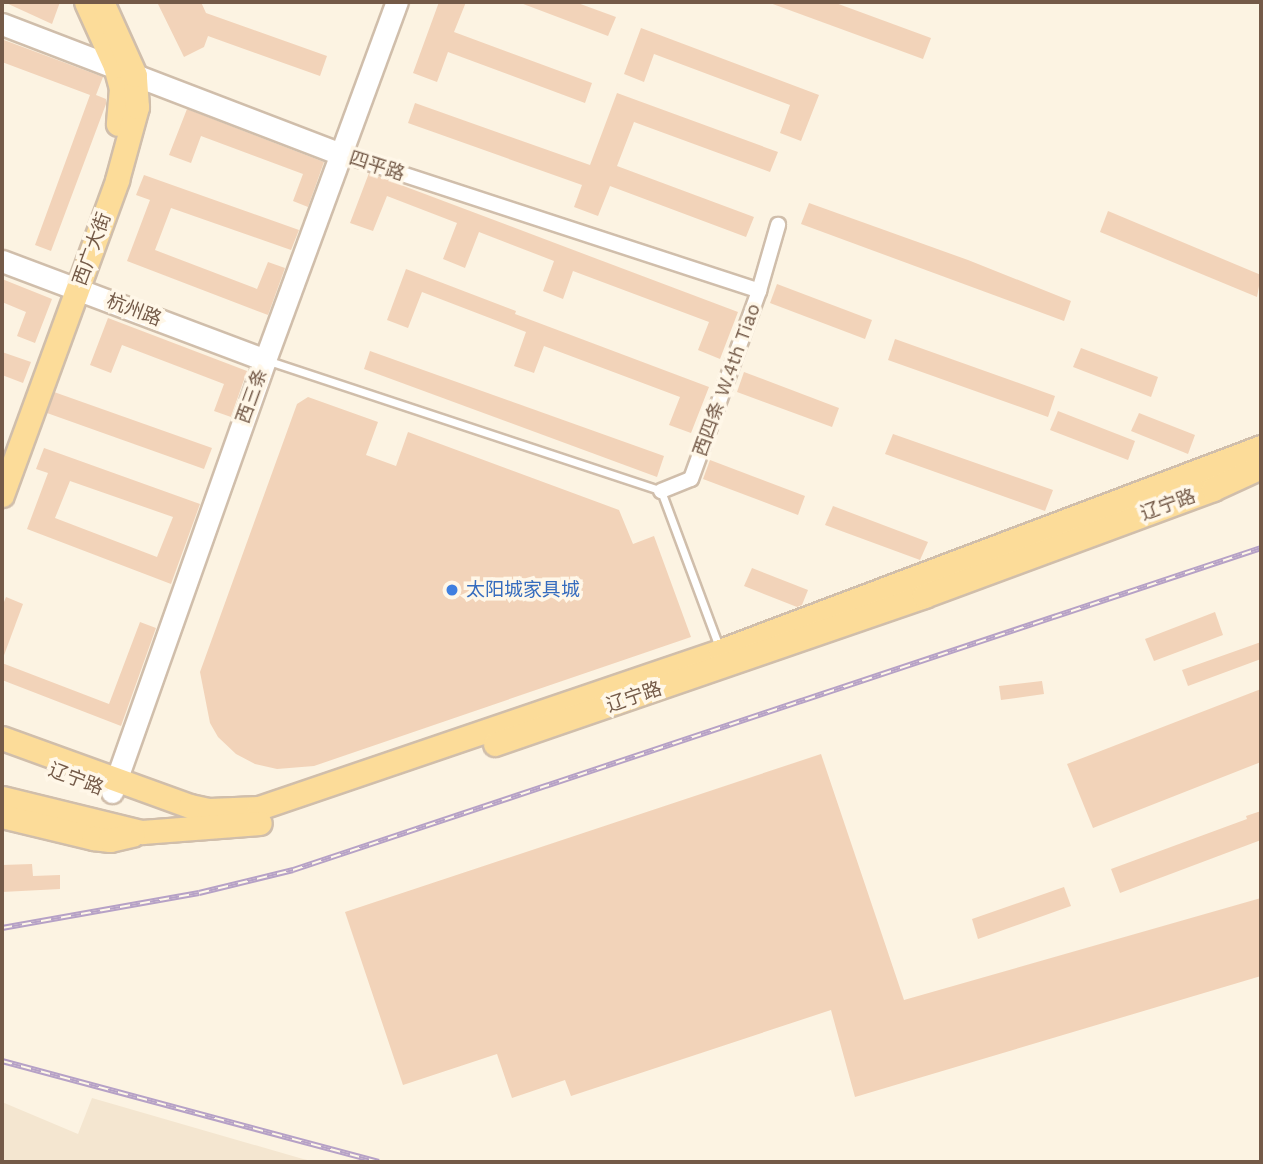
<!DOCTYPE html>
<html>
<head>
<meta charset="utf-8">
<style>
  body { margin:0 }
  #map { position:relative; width:1263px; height:1164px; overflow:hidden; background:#fcf3e2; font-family:"Work Sans","Noto Sans SC",sans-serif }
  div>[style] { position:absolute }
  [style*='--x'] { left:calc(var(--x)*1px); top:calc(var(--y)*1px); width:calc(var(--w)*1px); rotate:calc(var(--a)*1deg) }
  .residential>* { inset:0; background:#f4e6d0 }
  .building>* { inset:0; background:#f2d3b9 }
  .roads { filter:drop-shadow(2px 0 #d0beab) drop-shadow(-2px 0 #d0beab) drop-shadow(0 2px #d0beab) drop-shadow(0 -2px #d0beab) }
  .lane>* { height:7px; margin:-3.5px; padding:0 3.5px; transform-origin:3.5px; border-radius:3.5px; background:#fff }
  .street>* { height:14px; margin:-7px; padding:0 7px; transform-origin:7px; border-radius:7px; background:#fff }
  .secondary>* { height:21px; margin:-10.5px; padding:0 10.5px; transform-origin:10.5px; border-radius:10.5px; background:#fff }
  .primary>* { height:23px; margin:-11.5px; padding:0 11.5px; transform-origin:11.5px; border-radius:11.5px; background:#fcdc99 }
  .rail>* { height:6px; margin-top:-3px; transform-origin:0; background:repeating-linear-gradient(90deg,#fff7e8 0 10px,#b6a1c6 0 20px); box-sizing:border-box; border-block:2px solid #b6a1c6 }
  .dots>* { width:19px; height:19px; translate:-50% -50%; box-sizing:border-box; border:4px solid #fff7e8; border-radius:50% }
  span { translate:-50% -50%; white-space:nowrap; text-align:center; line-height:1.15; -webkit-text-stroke:7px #fff7e8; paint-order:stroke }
  .street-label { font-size:19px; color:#745a48 }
  .shop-label { font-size:19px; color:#366cbe }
  .left { translate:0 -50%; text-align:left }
  .frame { position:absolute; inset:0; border:4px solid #745a48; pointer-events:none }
</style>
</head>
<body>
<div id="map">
  <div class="residential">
    <i style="clip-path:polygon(92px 1098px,303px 1159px,316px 1162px,2px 1162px,2px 1102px,78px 1134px)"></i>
  </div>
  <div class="building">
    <i style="clip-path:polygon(4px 2px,60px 2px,52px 24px)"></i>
    <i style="clip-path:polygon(157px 2px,201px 2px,206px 13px,327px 56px,320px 76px,208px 36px,204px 47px,184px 57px)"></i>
    <i style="clip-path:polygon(439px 2px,466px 2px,454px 32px,592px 83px,585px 103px,448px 52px,437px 82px,413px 73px)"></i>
    <i style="clip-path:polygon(518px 2px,575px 2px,616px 17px,608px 36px)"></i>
    <i style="clip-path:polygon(833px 2px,931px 38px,923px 59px,770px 3px)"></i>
    <i style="clip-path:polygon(641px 28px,819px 95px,801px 141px,780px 133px,790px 105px,654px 54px,644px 82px,624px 74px)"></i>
    <i style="clip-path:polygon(4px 40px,103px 77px,96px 95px,106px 99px,106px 104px,51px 251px,35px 245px,90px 95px,2px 62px)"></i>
    <i style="clip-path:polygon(617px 93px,778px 152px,770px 172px,634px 122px,617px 166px,754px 217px,746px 237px,610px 186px,598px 216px,574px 207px,582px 185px,408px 123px,415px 103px,590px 165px)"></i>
    <i style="clip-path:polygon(187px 109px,324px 162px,308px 207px,293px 201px,303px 174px,201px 136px,191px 163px,169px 155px)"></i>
    <i style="clip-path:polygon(369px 173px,738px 312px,720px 359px,698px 350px,709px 322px,573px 271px,563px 299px,543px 291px,554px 261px,479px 232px,465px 268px,443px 259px,457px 223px,387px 196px,373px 231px,350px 223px)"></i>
    <i style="clip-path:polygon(144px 175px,299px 230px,291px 250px,171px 208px,155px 250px,257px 289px,268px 262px,285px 268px,268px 315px,127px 261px,150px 200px,136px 195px)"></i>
    <i style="clip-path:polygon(809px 203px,968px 260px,1071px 301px,1064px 321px,801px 224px)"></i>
    <i style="clip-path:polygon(1108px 211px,1261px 275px,1257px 297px,1100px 232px)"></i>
    <i style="clip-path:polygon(406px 269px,516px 311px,515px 314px,709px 387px,691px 433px,669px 425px,680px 397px,544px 346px,534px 373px,514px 366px,526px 332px,422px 292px,408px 328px,387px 320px)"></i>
    <i style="clip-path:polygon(2px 279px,52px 299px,35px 343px,17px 336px,26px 312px,2px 302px)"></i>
    <i style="clip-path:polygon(777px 284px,872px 320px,865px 339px,770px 303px)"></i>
    <i style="clip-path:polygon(108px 318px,247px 371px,231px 417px,214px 411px,224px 384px,122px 345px,111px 373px,90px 365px)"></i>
    <i style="clip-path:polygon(895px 339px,1055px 396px,1048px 417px,888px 360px)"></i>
    <i style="clip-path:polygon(1081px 348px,1158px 377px,1151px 397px,1073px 367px)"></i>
    <i style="clip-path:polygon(370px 351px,664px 456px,657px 477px,364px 369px)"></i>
    <i style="clip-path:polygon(2px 352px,31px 362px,23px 383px,2px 375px)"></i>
    <i style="clip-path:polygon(744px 372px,839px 408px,832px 427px,737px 392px)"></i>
    <i style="clip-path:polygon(54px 392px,212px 448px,204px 469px,47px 413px)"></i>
    <i style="clip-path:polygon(308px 397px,378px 422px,366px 455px,396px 466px,408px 432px,619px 510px,633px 544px,654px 536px,691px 637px,314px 766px,277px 769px,255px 764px,236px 754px,218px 737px,210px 723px,200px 672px,297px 404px)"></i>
    <i style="clip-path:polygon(1058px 411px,1135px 441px,1128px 460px,1050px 430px)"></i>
    <i style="clip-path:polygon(1139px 413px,1195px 435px,1188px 454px,1131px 431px)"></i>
    <i style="clip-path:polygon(893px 434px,1053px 490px,1045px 511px,885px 454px)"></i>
    <i style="clip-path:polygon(evenodd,44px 448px,200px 504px,171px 584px,27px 529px,48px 473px,36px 469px,44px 448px,70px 481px,173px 517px,157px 557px,55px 518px,70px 481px)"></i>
    <i style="clip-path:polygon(710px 460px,805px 496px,798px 515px,703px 479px)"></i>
    <i style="clip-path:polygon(833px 506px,928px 542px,920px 560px,825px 525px)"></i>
    <i style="clip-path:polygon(752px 568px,808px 590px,802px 605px,797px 607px,744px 586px)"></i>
    <i style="clip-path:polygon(6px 597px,23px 604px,3px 658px,2px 607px)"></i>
    <i style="clip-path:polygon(1215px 612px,1223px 635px,1154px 661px,1145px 639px)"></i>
    <i style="clip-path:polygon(140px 622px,156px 628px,121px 726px,2px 680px,2px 663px,109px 704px)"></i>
    <i style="clip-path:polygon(1261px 642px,1261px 659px,1188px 686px,1182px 670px)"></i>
    <i style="clip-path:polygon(1042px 681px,1044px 694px,1001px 700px,999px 686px)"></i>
    <i style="clip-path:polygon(1261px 689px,1261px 762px,1093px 828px,1067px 764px)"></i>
    <i style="clip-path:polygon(821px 754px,904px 1000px,1261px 898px,1261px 976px,855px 1097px,831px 1010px,571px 1096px,565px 1080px,512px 1098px,497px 1054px,403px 1085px,345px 912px)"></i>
    <i style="clip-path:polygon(1261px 811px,1261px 840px,1120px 893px,1111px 869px,1247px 819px,1246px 816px)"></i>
    <i style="clip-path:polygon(32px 864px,33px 876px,60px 875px,60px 889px,2px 892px,2px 865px)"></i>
    <i style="clip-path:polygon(1064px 887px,1071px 906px,978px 939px,972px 919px)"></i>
  </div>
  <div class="roads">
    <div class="lane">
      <i style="--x:269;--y:361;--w:413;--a:18.3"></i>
      <i style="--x:661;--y:491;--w:166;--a:69.6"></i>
    </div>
    <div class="street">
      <i style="--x:341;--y:154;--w:440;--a:18.1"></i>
      <i style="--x:661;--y:491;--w:32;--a:-22"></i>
      <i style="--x:691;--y:479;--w:200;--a:-70.1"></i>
      <i style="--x:759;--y:291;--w:69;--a:-73.9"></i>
    </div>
    <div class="secondary">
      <i style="--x:2;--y:24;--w:363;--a:21"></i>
      <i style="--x:2;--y:261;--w:281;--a:20.6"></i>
      <i style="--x:112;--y:792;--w:458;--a:-70.5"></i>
      <i style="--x:265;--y:360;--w:382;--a:-69.8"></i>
    </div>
    <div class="primary">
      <i style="--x:86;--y:2;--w:70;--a:65.6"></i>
      <i style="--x:115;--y:66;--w:23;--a:75"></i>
      <i style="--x:121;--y:88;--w:36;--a:95"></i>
      <i style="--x:2;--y:495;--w:335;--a:-69.9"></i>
      <i style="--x:117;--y:180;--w:76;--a:-74.7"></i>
      <i style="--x:137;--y:107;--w:32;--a:-94"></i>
      <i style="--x:135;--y:75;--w:80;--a:-114.3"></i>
      <i style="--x:2;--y:738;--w:200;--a:19.9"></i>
      <i style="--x:190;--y:806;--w:19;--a:12"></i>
      <i style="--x:209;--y:810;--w:50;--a:-2.3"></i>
      <i style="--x:259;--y:808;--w:487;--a:-18.8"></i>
      <i style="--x:720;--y:651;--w:578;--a:-20.66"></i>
      <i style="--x:495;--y:744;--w:454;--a:-19"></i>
      <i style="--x:924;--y:596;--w:308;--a:-20.3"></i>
      <i style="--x:1213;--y:489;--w:53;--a:-24.6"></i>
      <i style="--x:2;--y:798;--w:144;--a:13.7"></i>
      <i style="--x:142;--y:832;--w:118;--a:-4.4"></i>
      <i style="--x:2;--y:816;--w:94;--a:13.6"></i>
      <i style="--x:93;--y:838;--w:17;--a:7"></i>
      <i style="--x:110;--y:840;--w:23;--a:-13"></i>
    </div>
  </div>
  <div class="rail">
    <i style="--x:2;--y:928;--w:200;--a:-10.1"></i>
    <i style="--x:199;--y:893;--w:97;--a:-13.7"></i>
    <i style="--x:293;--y:870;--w:1020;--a:-18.4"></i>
    <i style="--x:2;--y:1061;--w:390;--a:15"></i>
  </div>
  <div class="dots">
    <i style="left:452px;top:590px;background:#3f7fe0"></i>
  </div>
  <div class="street-label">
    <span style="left:377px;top:166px;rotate:18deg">四平路</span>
    <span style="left:92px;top:249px;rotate:-70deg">西广大街</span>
    <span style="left:134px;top:310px;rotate:21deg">杭州路</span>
    <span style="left:727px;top:380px;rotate:-70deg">西四条 W.4th Tiao</span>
    <span style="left:252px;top:396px;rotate:-70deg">西三条</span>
    <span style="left:1168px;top:505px;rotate:-20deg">辽宁路</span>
    <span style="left:634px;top:697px;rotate:-19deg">辽宁路</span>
    <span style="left:76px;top:779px;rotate:21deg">辽宁路</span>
  </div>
  <div class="shop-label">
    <span class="left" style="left:466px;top:590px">太阳城家具城</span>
  </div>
  <div class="frame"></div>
</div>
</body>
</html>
